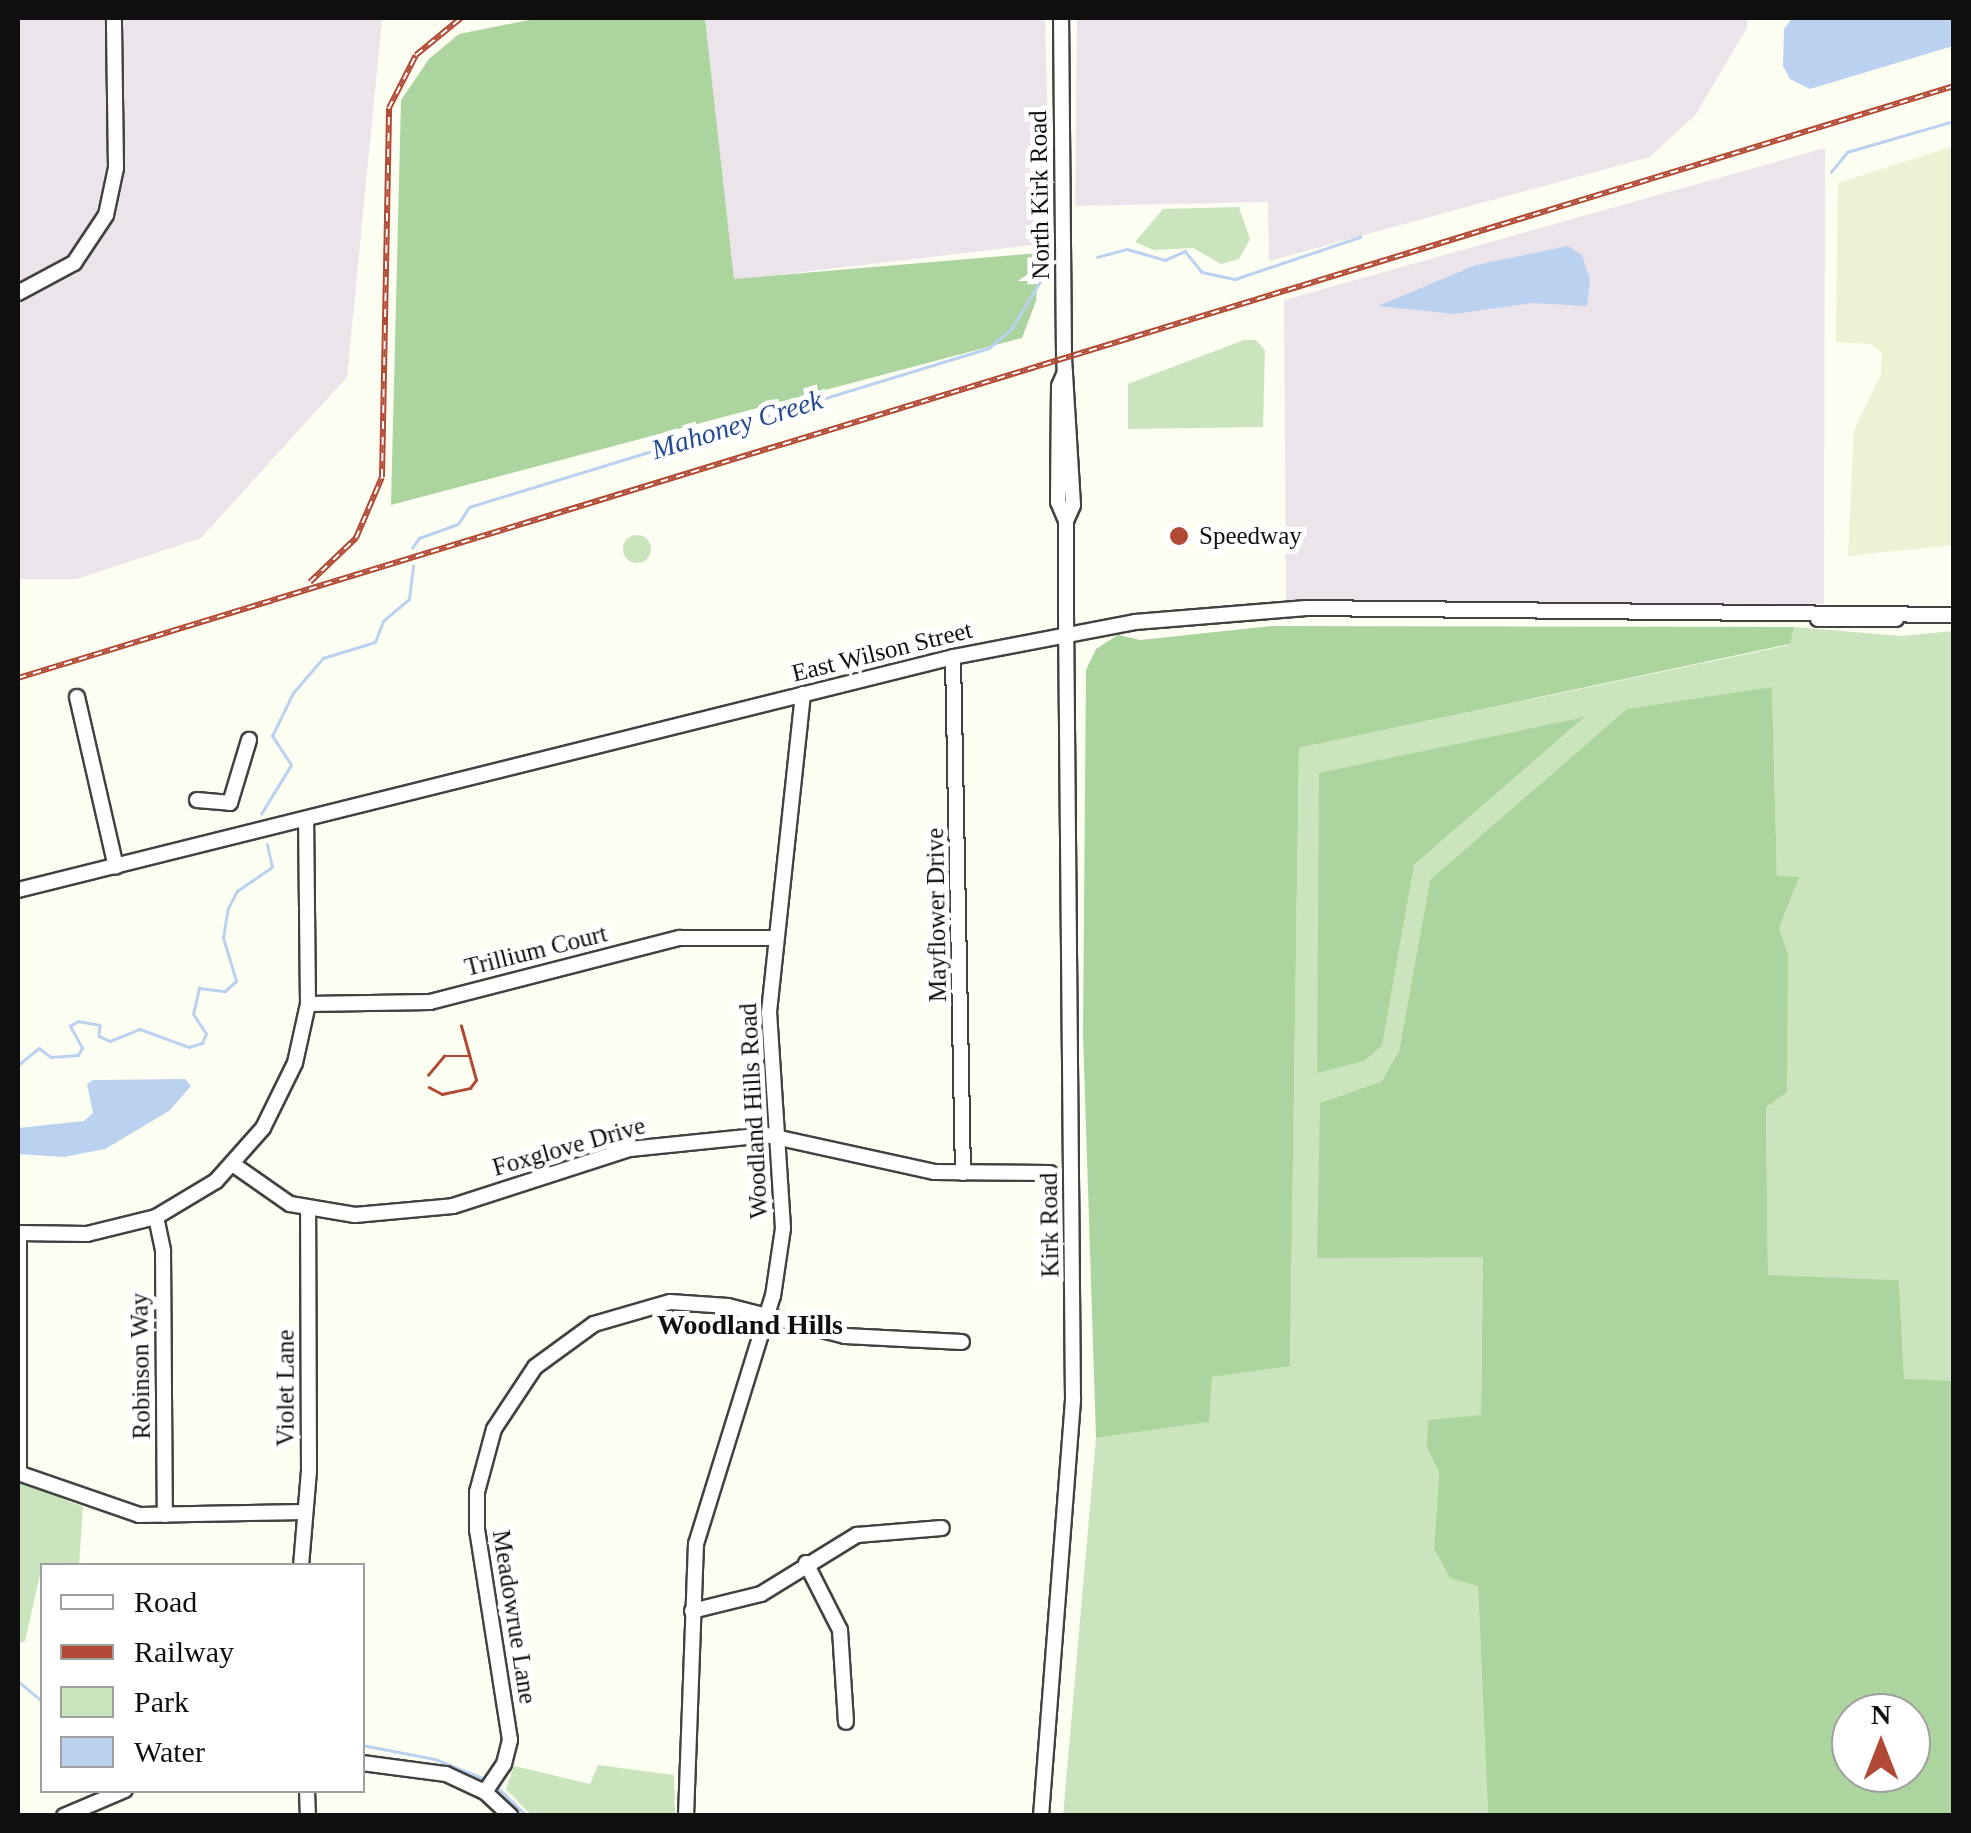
<!DOCTYPE html>
<html>
<head>
<meta charset="utf-8">
<style>
  body { margin:0 }
  #map { position:relative; width:1971px; height:1833px; overflow:hidden; background:#fdfef2; font-family:Georgia,serif }
  div>[style] { position:absolute }
  [style*='--x'] { left:calc(var(--x)*1px); top:calc(var(--y)*1px); width:calc(var(--w)*1px); rotate:calc(var(--a)*1deg) }
  .industrial>* { inset:0; background:#ece4eb }
  .farmland>* { inset:0; background:#eef2d4 }
  .green>* { inset:0; background:#cae5be }
  .round { border-radius:50% }
  .forest>* { inset:0; background:#acd49f }
  .water>* { inset:0; background:#bbd1f0 }
  .stream>* { height:2.5px; margin:-1.25px; padding:0 1.25px; transform-origin:1.25px; border-radius:1.25px; background:#bbd1f0 }
  .roads { filter:drop-shadow(2px 0 #424242) drop-shadow(-2px 0 #424242) drop-shadow(0 2px #424242) drop-shadow(0 -2px #424242) }
  .minor>* { height:14px; margin:-7px; padding:0 7px; transform-origin:7px; border-radius:7px; background:#fff }
  .tram>* { height:2.5px; margin:-1.25px; padding:0 1.25px; transform-origin:1.25px; border-radius:1.25px; background:#b14934 }
  .rail>* { height:6px; margin-top:-3px; transform-origin:0; background:repeating-linear-gradient(90deg,#fff 0 8px,#b14934 0 16px); box-sizing:border-box; border-block:2px solid #b14934 }
  .dots>* { width:28px; height:28px; translate:-50% -50%; box-sizing:border-box; border:5px solid #fff; border-radius:50% }
  span { translate:-50% -50%; white-space:nowrap; text-align:center; line-height:1.15; -webkit-text-stroke:10px #fff; paint-order:stroke }
  .street-label { font-size:25px; color:#0f0f0f }
  .poi-label { font-size:25px; color:#0f0f0f }
  .left { translate:0 -50%; text-align:left }
  .water-label { font-size:28px; color:#244b94; font-style:italic }
  .neighbourhood-label { font-size:28px; color:#0f0f0f; font-weight:700 }
  .frame { position:absolute; inset:0; border:20px solid #0f0f0f; pointer-events:none }
  .legend { position:absolute; left:40px; top:1563px; width:325px; height:230px; box-sizing:border-box; background:#fff; border:2px solid #9f9f9f; margin:0; padding:12px 18px; list-style:none; font-size:30px; color:#0f0f0f }
  .legend li { display:flex; align-items:center; gap:20px; height:50px }
  .legend b { width:50px; border:2px solid #9f9f9f }
  .north { position:absolute; left:1831px; top:1693px; width:100px; height:100px; box-sizing:border-box; background:#fff; border:2px solid #9f9f9f; border-radius:50%; rotate:0deg; font-size:28px; font-weight:700; line-height:40px; text-align:center; color:#0f0f0f }
  .north::after { content:''; display:block; margin:auto; width:35px; height:45px; background:#b14934; clip-path:polygon(50% 0,100% 100%,50% 72%,0 100%) }
</style>
</head>
<body>
<div id="map">
  <div class="industrial">
    <i style="clip-path:polygon(18px 18px,430px 18px,382px 20px,347px 377px,201px 538px,77px 579px,18px 579px)"></i>
    <i style="clip-path:polygon(705px 18px,1045px 18px,1051px 243px,734px 280px)"></i>
    <i style="clip-path:polygon(1077px 18px,1747px 18px,1747px 28px,1696px 114px,1650px 157px,1269px 261px,1268px 202px,1075px 206px)"></i>
    <i style="clip-path:polygon(1825px 148px,1824px 604px,1286px 601px,1284px 300px)"></i>
  </div>
  <div class="farmland">
    <i style="clip-path:polygon(1953px 146px,1953px 545px,1848px 556px,1854px 430px,1881px 374px,1882px 353px,1871px 344px,1836px 342px,1838px 183px)"></i>
  </div>
  <div class="green">
    <i style="clip-path:polygon(1239px 207px,1250px 239px,1239px 259px,1221px 264px,1193px 248px,1154px 250px,1135px 242px,1163px 209px)"></i>
    <i style="clip-path:polygon(1244px 340px,1256px 340px,1265px 350px,1263px 427px,1128px 429px,1128px 384px)"></i>
    <i class="round" style="left:623px;top:535px;width:28px;height:28px"></i>
    <i style="clip-path:polygon(evenodd,1794px 627px,1901px 636px,1953px 631px,1953px 1381px,1904px 1380px,1899px 1280px,1768px 1276px,1766px 1107px,1788px 954px,1779px 928px,1798px 878px,1777px 876px,1772px 687px,1430px 880px,1399px 1051px,1381px 1082px,1483px 1256px,1481px 1416px,1427px 1448px,1439px 1472px,1434px 1548px,1478px 1585px,1488px 1815px,1063px 1816px,1096px 1438px,1208px 1422px,1212px 1377px,1290px 1365px,1299px 748px,1789px 645px,1794px 627px,1583px 719px,1414px 865px,1319px 774px,1583px 719px)"></i>
    <i style="clip-path:polygon(18px 1481px,83px 1507px,79px 1565px,42px 1566px,25px 1641px,18px 1644px)"></i>
    <i style="clip-path:polygon(598px 1765px,674px 1775px,675px 1815px,531px 1815px,506px 1789px,514px 1766px,590px 1784px)"></i>
  </div>
  <div class="forest">
    <i style="clip-path:polygon(539px 18px,705px 18px,734px 279px,1039px 253px,1036px 301px,1022px 338px,391px 505px,401px 100px,429px 59px,459px 34px)"></i>
    <i style="clip-path:polygon(1272px 626px,1794px 627px,1790px 644px,1299px 748px,1290px 1366px,1212px 1377px,1209px 1422px,1096px 1438px,1083px 1034px,1086px 670px,1096px 649px,1118px 635px,1140px 640px)"></i>
    <i style="clip-path:polygon(evenodd,1772px 687px,1777px 876px,1799px 877px,1779px 928px,1788px 954px,1787px 1092px,1766px 1107px,1768px 1275px,1899px 1280px,1904px 1379px,1953px 1381px,1953px 1815px,1488px 1815px,1478px 1586px,1450px 1578px,1434px 1548px,1439px 1472px,1427px 1448px,1428px 1420px,1481px 1415px,1483px 1257px,1317px 1258px,1320px 1103px,1381px 1082px,1399px 1051px,1430px 880px,1627px 709px,1772px 687px,1851px 1713px,1911px 1713px,1911px 1773px,1851px 1773px,1851px 1713px)"></i>
    <i style="clip-path:polygon(1585px 717px,1414px 865px,1382px 1045px,1364px 1061px,1317px 1073px,1319px 773px)"></i>
  </div>
  <div class="water">
    <i style="clip-path:polygon(1792px 18px,1953px 18px,1953px 46px,1810px 89px,1790px 79px,1783px 66px,1784px 29px)"></i>
    <i style="clip-path:polygon(1568px 246px,1582px 255px,1590px 280px,1587px 306px,1532px 303px,1455px 314px,1378px 306px,1476px 265px)"></i>
    <i style="clip-path:polygon(185px 1079px,191px 1086px,169px 1111px,105px 1149px,64px 1157px,18px 1154px,18px 1128px,84px 1121px,93px 1113px,87px 1084px,93px 1080px)"></i>
  </div>
  <div class="stream">
    <i style="--x:1831;--y:172;--w:26;--a:-51"></i>
    <i style="--x:1847;--y:152;--w:111;--a:-16.2"></i>
    <i style="--x:1097;--y:257;--w:31;--a:-15"></i>
    <i style="--x:1127;--y:249;--w:40;--a:16"></i>
    <i style="--x:1165;--y:260;--w:22;--a:-24"></i>
    <i style="--x:1185;--y:251;--w:27;--a:51"></i>
    <i style="--x:1202;--y:272;--w:34;--a:12"></i>
    <i style="--x:1235;--y:279;--w:132;--a:-18.6"></i>
    <i style="--x:412;--y:548;--w:12;--a:-55"></i>
    <i style="--x:419;--y:538;--w:41;--a:-19.7"></i>
    <i style="--x:458;--y:524;--w:20;--a:-57"></i>
    <i style="--x:469;--y:507;--w:544;--a:-17"></i>
    <i style="--x:989;--y:348;--w:29;--a:-41"></i>
    <i style="--x:1011;--y:329;--w:61;--a:-58.4"></i>
    <i style="--x:261;--y:814;--w:57;--a:-58.5"></i>
    <i style="--x:291;--y:765;--w:35;--a:-123"></i>
    <i style="--x:272;--y:736;--w:48;--a:-64"></i>
    <i style="--x:293;--y:693;--w:46;--a:-49.4"></i>
    <i style="--x:323;--y:658;--w:54;--a:-17.1"></i>
    <i style="--x:375;--y:642;--w:22;--a:-69"></i>
    <i style="--x:383;--y:621;--w:34;--a:-40"></i>
    <i style="--x:409;--y:599;--w:33;--a:-83"></i>
    <i style="--x:18;--y:1065;--w:27;--a:-39"></i>
    <i style="--x:39;--y:1048;--w:15;--a:37"></i>
    <i style="--x:51;--y:1057;--w:27;--a:-4"></i>
    <i style="--x:78;--y:1055;--w:8;--a:-60"></i>
    <i style="--x:82;--y:1048;--w:25;--a:-119"></i>
    <i style="--x:70;--y:1026;--w:9;--a:-32"></i>
    <i style="--x:78;--y:1021;--w:22;--a:10"></i>
    <i style="--x:100;--y:1025;--w:11;--a:95"></i>
    <i style="--x:99;--y:1036;--w:12;--a:24"></i>
    <i style="--x:110;--y:1041;--w:32;--a:-22"></i>
    <i style="--x:140;--y:1029;--w:52;--a:20.2"></i>
    <i style="--x:189;--y:1047;--w:14;--a:-17"></i>
    <i style="--x:202;--y:1043;--w:10;--a:-66"></i>
    <i style="--x:206;--y:1034;--w:24;--a:-123"></i>
    <i style="--x:193;--y:1014;--w:27;--a:-77"></i>
    <i style="--x:199;--y:988;--w:26;--a:7"></i>
    <i style="--x:225;--y:991;--w:15;--a:-42"></i>
    <i style="--x:236;--y:981;--w:45;--a:-106.8"></i>
    <i style="--x:223;--y:938;--w:30;--a:-81"></i>
    <i style="--x:228;--y:908;--w:19;--a:-62"></i>
    <i style="--x:237;--y:891;--w:42;--a:-34.4"></i>
    <i style="--x:272;--y:867;--w:23;--a:-103"></i>
    <i style="--x:18;--y:1681;--w:31;--a:40"></i>
    <i style="--x:362;--y:1745;--w:74;--a:10.9"></i>
    <i style="--x:435;--y:1759;--w:54;--a:21.8"></i>
    <i style="--x:498;--y:1788;--w:40;--a:44"></i>
  </div>
  <div class="roads">
    <div class="minor">
      <i style="--x:18;--y:293;--w:64;--a:-28.2"></i>
      <i style="--x:74;--y:263;--w:58;--a:-56.3"></i>
      <i style="--x:106;--y:215;--w:48;--a:-78"></i>
      <i style="--x:116;--y:168;--w:150;--a:-90.8"></i>
      <i style="--x:1065;--y:372;--w:15;--a:113"></i>
      <i style="--x:1059;--y:386;--w:116;--a:90.5"></i>
      <i style="--x:1058;--y:502;--w:21;--a:67"></i>
      <i style="--x:1818;--y:619;--w:78;--a:0"></i>
      <i style="--x:953;--y:657;--w:516;--a:88.89"></i>
      <i style="--x:77;--y:697;--w:174;--a:77.1"></i>
      <i style="--x:197;--y:800;--w:33;--a:5"></i>
      <i style="--x:230;--y:803;--w:66;--a:-73.2"></i>
      <i style="--x:18;--y:890;--w:964;--a:-13.99"></i>
      <i style="--x:953;--y:657;--w:185;--a:-10.9"></i>
      <i style="--x:1135;--y:622;--w:172;--a:-4.7"></i>
      <i style="--x:1306;--y:608;--w:648;--a:0.62"></i>
      <i style="--x:308;--y:1004;--w:122;--a:-0.9"></i>
      <i style="--x:430;--y:1002;--w:258;--a:-14.4"></i>
      <i style="--x:680;--y:938;--w:94;--a:0"></i>
      <i style="--x:234;--y:1165;--w:68;--a:34.9"></i>
      <i style="--x:290;--y:1204;--w:66;--a:9.6"></i>
      <i style="--x:355;--y:1215;--w:98;--a:-5.2"></i>
      <i style="--x:453;--y:1206;--w:186;--a:-17.9"></i>
      <i style="--x:630;--y:1149;--w:137;--a:-5.9"></i>
      <i style="--x:766;--y:1135;--w:172;--a:12.4"></i>
      <i style="--x:934;--y:1172;--w:116;--a:0.5"></i>
      <i style="--x:156;--y:1217;--w:35;--a:78"></i>
      <i style="--x:163;--y:1251;--w:264;--a:89.6"></i>
      <i style="--x:18;--y:1233;--w:69;--a:0.8"></i>
      <i style="--x:87;--y:1234;--w:71;--a:-13.8"></i>
      <i style="--x:156;--y:1217;--w:70;--a:-31"></i>
      <i style="--x:216;--y:1181;--w:71;--a:-48.4"></i>
      <i style="--x:263;--y:1128;--w:72;--a:-63.8"></i>
      <i style="--x:295;--y:1063;--w:60;--a:-77.6"></i>
      <i style="--x:308;--y:1004;--w:183;--a:-90.6"></i>
      <i style="--x:19;--y:1233;--w:240;--a:90"></i>
      <i style="--x:18;--y:1473;--w:128;--a:19.1"></i>
      <i style="--x:139;--y:1515;--w:165;--a:-1"></i>
      <i style="--x:806;--y:1563;--w:75;--a:63.1"></i>
      <i style="--x:840;--y:1630;--w:92;--a:86.3"></i>
      <i style="--x:301;--y:1566;--w:95;--a:-85.2"></i>
      <i style="--x:309;--y:1471;--w:261;--a:-90.2"></i>
      <i style="--x:692;--y:1611;--w:71;--a:-13.8"></i>
      <i style="--x:761;--y:1594;--w:113;--a:-31.6"></i>
      <i style="--x:857;--y:1535;--w:85;--a:-4.7"></i>
      <i style="--x:362;--y:1763;--w:85;--a:7.5"></i>
      <i style="--x:446;--y:1774;--w:43;--a:24.8"></i>
      <i style="--x:485;--y:1792;--w:35;--a:43"></i>
      <i style="--x:307;--y:1790;--w:26;--a:88"></i>
      <i style="--x:485;--y:1792;--w:34;--a:-56"></i>
      <i style="--x:504;--y:1764;--w:25;--a:-76"></i>
      <i style="--x:510;--y:1740;--w:213;--a:-98.9"></i>
      <i style="--x:477;--y:1530;--w:38;--a:-90"></i>
      <i style="--x:477;--y:1492;--w:65;--a:-74.9"></i>
      <i style="--x:494;--y:1429;--w:74;--a:-56.5"></i>
      <i style="--x:535;--y:1367;--w:73;--a:-36.1"></i>
      <i style="--x:594;--y:1324;--w:79;--a:-16.1"></i>
      <i style="--x:670;--y:1302;--w:58;--a:3.9"></i>
      <i style="--x:728;--y:1306;--w:121;--a:14.4"></i>
      <i style="--x:845;--y:1336;--w:117;--a:2.9"></i>
      <i style="--x:64;--y:1816;--w:66;--a:-23.1"></i>
      <i style="--x:686;--y:1816;--w:272;--a:-87.9"></i>
      <i style="--x:696;--y:1544;--w:260;--a:-72.8"></i>
      <i style="--x:773;--y:1296;--w:69;--a:-81.6"></i>
      <i style="--x:783;--y:1228;--w:216;--a:-93.7"></i>
      <i style="--x:769;--y:1012;--w:320;--a:-83.9"></i>
      <i style="--x:1041;--y:1816;--w:417;--a:-85.6"></i>
      <i style="--x:1073;--y:1400;--w:784;--a:-90.51"></i>
      <i style="--x:1066;--y:616;--w:95;--a:-90"></i>
      <i style="--x:1066;--y:521;--w:17;--a:-66"></i>
      <i style="--x:1073;--y:505;--w:149;--a:-93.5"></i>
      <i style="--x:1064;--y:356;--w:338;--a:-90.5"></i>
    </div>
  </div>
  <div class="tram">
    <i style="--x:428;--y:1075;--w:25;--a:-50"></i>
    <i style="--x:444;--y:1056;--w:25;--a:0"></i>
    <i style="--x:429;--y:1087;--w:15;--a:28"></i>
    <i style="--x:442;--y:1094;--w:29;--a:-12"></i>
    <i style="--x:470;--y:1088;--w:10;--a:-53"></i>
    <i style="--x:476;--y:1080;--w:56;--a:-105.5"></i>
  </div>
  <div class="rail">
    <i style="--x:310;--y:582;--w:64;--a:-43.7"></i>
    <i style="--x:356;--y:538;--w:66;--a:-66.9"></i>
    <i style="--x:382;--y:477;--w:369;--a:-88.9"></i>
    <i style="--x:389;--y:108;--w:59;--a:-63"></i>
    <i style="--x:416;--y:55;--w:58;--a:-39.4"></i>
    <i style="--x:18;--y:678;--w:2024;--a:-17"></i>
  </div>
  <div class="dots">
    <i style="left:1179px;top:536px;background:#b14934"></i>
  </div>
  <div class="street-label">
    <span style="left:1040px;top:195px;rotate:-91deg">North Kirk Road</span>
    <span style="left:882px;top:652px;rotate:-14deg">East Wilson Street</span>
    <span style="left:937px;top:915px;rotate:-91deg">Mayflower Drive</span>
    <span style="left:536px;top:951px;rotate:-14deg">Trillium Court</span>
    <span style="left:754px;top:1111px;rotate:-93deg">Woodland Hills Road</span>
    <span style="left:569px;top:1147px;rotate:-16deg">Foxglove Drive</span>
    <span style="left:1050px;top:1225px;rotate:-91deg">Kirk Road</span>
    <span style="left:141px;top:1366px;rotate:-91deg">Robinson Way</span>
    <span style="left:286px;top:1388px;rotate:-90deg">Violet Lane</span>
    <span style="left:514px;top:1617px;rotate:81deg">Meadowrue Lane</span>
  </div>
  <div class="poi-label">
    <span class="left" style="left:1199px;top:536px">Speedway</span>
  </div>
  <div class="water-label">
    <span style="left:737px;top:425px;rotate:-17deg">Mahoney Creek</span>
  </div>
  <div class="neighbourhood-label">
    <span style="left:750px;top:1325px">Woodland Hills</span>
  </div>
  <div class="frame"></div>
  <ul class="legend">
  <li><b style="height:12px;background:#fff"></b>Road</li>
  <li><b style="height:12px;background:#b14934"></b>Railway</li>
  <li><b style="height:28px;background:#cae5be"></b>Park</li>
  <li><b style="height:28px;background:#bbd1f0"></b>Water</li>
  </ul>
  <div class="north">N</div>
</div>
</body>
</html>
